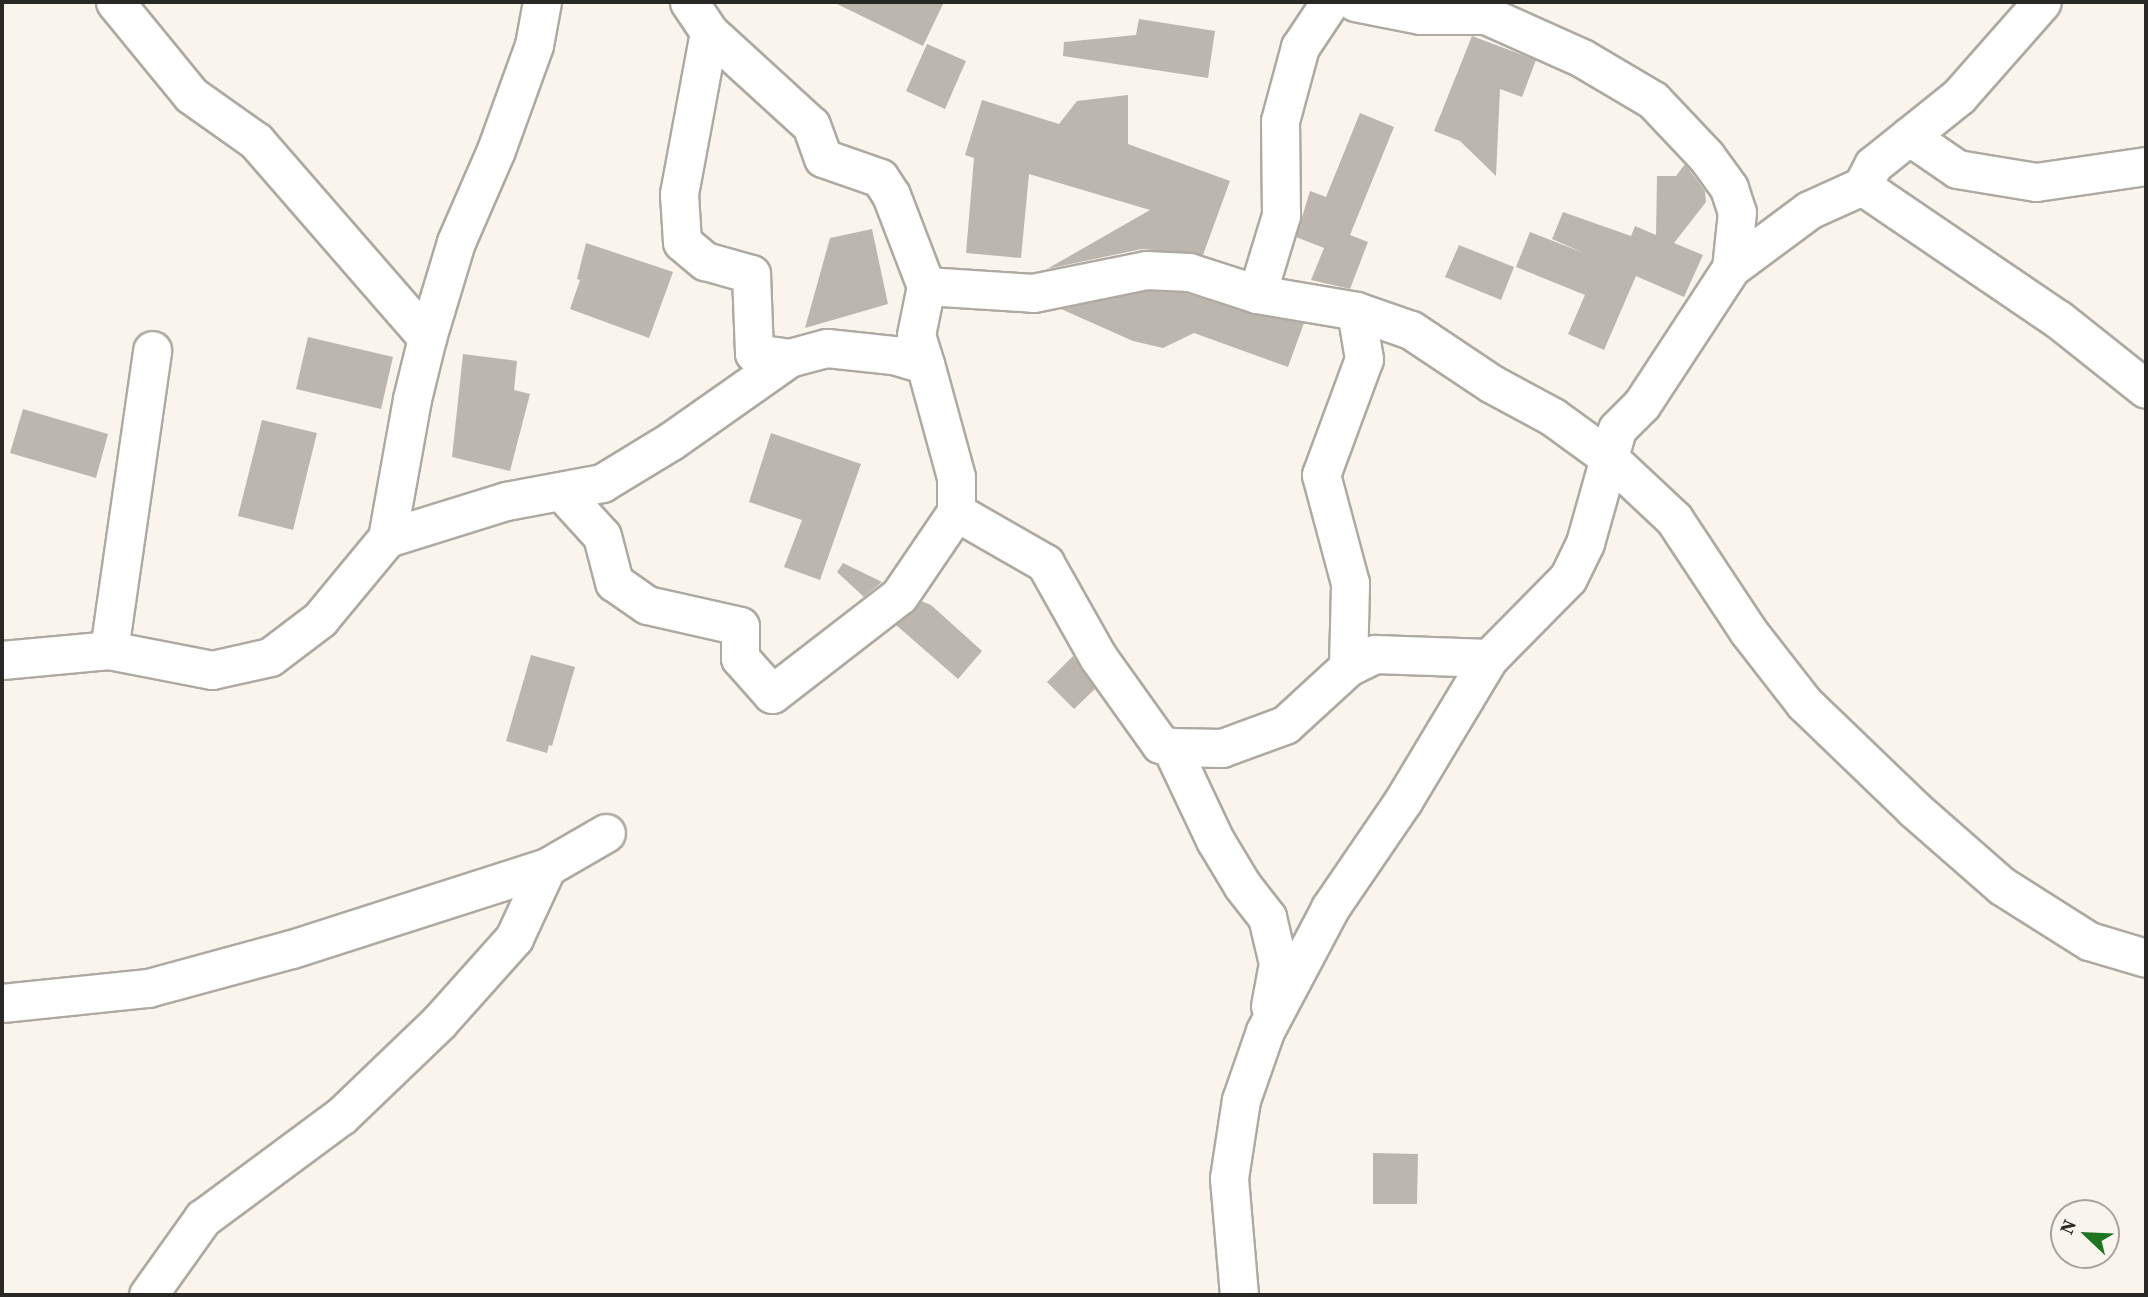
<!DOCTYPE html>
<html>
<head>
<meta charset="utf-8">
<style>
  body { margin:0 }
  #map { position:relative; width:2148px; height:1297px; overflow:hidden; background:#faf5ec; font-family:"Source Serif 4",serif }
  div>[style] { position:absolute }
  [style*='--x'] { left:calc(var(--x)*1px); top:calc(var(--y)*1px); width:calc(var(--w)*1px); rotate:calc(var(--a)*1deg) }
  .building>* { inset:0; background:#bbb7ae }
  .roads { filter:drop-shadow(2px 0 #aeaaa1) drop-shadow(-2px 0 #aeaaa1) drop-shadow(0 2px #aeaaa1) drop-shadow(0 -2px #aeaaa1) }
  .minor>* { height:37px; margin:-18.5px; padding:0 18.5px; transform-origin:18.5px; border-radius:18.5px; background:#fff }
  span { translate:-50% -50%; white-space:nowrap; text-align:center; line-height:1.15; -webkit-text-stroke:7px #faf5ec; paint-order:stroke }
  .frame { position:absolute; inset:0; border:4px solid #2a2825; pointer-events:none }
  .north { position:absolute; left:2050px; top:1199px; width:70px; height:70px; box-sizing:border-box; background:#faf5ec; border:2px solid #a7a39c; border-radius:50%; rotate:293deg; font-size:19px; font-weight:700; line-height:28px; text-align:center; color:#2a2825 }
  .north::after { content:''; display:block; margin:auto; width:24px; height:32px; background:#1d7522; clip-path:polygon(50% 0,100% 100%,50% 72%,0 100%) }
</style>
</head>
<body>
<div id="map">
  <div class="building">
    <i style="clip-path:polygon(833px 2px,944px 2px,923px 46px)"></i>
    <i style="clip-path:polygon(1139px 19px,1215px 31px,1208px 78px,1063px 56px,1064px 42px,1136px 35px)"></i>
    <i style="clip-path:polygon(1472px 36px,1536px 60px,1522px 97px,1500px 89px,1496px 176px,1460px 141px,1434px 131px)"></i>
    <i style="clip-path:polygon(927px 44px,966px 61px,945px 109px,906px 91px)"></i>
    <i style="clip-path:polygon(1128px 95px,1128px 144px,1230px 181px,1203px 255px,1142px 249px,1047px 269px,1150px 210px,1029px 174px,1021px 258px,966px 253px,974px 158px,965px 155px,982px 100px,1059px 124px,1077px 101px)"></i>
    <i style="clip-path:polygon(1360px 113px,1394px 127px,1350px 235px,1368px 242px,1350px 289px,1311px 280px,1324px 248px,1296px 237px,1310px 191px,1326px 197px)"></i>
    <i style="clip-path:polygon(1685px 164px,1705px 191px,1706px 202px,1674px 243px,1703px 255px,1684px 297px,1636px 276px,1604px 350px,1568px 334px,1585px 295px,1516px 267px,1530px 232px,1584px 253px,1552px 239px,1563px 212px,1631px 236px,1635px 226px,1656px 235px,1657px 176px,1676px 176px)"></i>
    <i style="clip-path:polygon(872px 229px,888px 304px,805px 328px,830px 238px)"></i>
    <i style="clip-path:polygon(586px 243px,673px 272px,649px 338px,570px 309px,580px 280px,577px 279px)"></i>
    <i style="clip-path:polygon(1459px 245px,1514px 267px,1501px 300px,1445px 277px)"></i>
    <i style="clip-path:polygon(1148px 291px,1185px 293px,1251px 314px,1304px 323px,1288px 367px,1194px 333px,1163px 348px,1133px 341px,1061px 309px)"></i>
    <i style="clip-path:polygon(308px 337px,393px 357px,381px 409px,296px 389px)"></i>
    <i style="clip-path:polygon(463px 354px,517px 361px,514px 390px,530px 394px,510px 471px,452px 457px)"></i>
    <i style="clip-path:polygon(23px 409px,108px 434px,96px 478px,10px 453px)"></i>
    <i style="clip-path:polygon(262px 420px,317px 433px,293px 530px,238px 516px)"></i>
    <i style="clip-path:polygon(771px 433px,861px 464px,820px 580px,784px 567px,802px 520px,749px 502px)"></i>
    <i style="clip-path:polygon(843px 563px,882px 582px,864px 597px,837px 572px)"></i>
    <i style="clip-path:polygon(921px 601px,931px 605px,982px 651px,958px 679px,896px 625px)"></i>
    <i style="clip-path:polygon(531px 655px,575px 667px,552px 746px,549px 745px,547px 753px,506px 741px)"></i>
    <i style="clip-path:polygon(1073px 656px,1095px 689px,1074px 709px,1047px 682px)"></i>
    <i style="clip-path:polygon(1373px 1153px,1418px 1154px,1417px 1204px,1373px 1204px)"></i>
  </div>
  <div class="roads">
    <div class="minor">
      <i style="--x:115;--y:2;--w:120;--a:50.7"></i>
      <i style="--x:191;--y:95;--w:80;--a:35.3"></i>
      <i style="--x:256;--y:141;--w:261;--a:49"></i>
      <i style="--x:689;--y:2;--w:36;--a:56"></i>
      <i style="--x:709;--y:32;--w:138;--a:42.4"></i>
      <i style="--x:811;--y:125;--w:35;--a:70"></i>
      <i style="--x:823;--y:158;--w:60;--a:19.3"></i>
      <i style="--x:880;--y:178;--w:20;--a:57"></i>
      <i style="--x:891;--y:195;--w:97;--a:69"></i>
      <i style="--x:1355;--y:2;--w:66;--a:11.3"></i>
      <i style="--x:1420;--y:15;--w:66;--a:0"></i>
      <i style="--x:1486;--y:15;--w:105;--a:24.1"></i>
      <i style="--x:1582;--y:58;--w:82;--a:30.6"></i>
      <i style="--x:1653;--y:100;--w:77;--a:46.6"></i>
      <i style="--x:1706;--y:156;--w:39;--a:54"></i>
      <i style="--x:1729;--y:188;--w:25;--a:72"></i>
      <i style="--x:1737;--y:212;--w:56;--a:96.1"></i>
      <i style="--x:709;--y:32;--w:165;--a:100.5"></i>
      <i style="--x:679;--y:194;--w:48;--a:86.4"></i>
      <i style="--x:682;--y:242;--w:30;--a:40"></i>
      <i style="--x:705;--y:261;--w:48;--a:15.8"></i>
      <i style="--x:751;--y:274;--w:79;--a:87.8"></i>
      <i style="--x:754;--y:353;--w:35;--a:8"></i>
      <i style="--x:1909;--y:136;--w:58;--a:34.5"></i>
      <i style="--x:1957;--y:169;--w:80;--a:9.3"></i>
      <i style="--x:2036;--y:182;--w:111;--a:-8.3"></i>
      <i style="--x:1862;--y:186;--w:237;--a:34.2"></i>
      <i style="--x:2058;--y:319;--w:112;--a:38.5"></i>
      <i style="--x:1257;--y:294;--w:83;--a:-73.1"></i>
      <i style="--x:1281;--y:215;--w:94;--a:-90.6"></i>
      <i style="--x:1280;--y:121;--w:77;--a:-74.9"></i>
      <i style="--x:1300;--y:47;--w:54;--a:-56.3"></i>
      <i style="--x:562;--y:492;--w:59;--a:47.7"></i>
      <i style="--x:602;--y:536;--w:48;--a:75.4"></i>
      <i style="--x:614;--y:582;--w:40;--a:34.9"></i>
      <i style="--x:647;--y:605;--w:95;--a:12.7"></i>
      <i style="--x:740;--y:626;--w:32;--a:90"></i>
      <i style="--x:740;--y:658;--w:48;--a:48.4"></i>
      <i style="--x:772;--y:694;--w:160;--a:-37.7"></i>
      <i style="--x:899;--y:596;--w:102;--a:-55.8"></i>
      <i style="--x:956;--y:512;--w:35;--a:-90"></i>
      <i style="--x:956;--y:477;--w:117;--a:-105.3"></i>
      <i style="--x:956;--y:512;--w:103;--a:29.8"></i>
      <i style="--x:1045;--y:563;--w:108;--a:60.6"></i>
      <i style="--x:1098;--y:657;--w:107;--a:54.5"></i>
      <i style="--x:1160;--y:744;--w:11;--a:15"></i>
      <i style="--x:1171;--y:747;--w:103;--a:64.7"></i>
      <i style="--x:1215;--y:840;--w:52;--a:59"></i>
      <i style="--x:1242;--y:885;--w:41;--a:52"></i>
      <i style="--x:1267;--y:917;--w:47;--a:76.6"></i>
      <i style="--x:1278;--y:963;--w:44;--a:100.5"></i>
      <i style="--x:387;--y:538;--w:141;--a:-79.8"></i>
      <i style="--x:412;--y:399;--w:63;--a:-76.2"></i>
      <i style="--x:427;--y:338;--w:100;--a:-73.2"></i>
      <i style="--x:456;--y:242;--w:100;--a:-66.5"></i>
      <i style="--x:496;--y:150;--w:112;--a:-70.1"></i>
      <i style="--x:534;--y:45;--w:44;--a:-79.5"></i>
      <i style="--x:109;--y:650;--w:303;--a:-81.8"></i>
      <i style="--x:2;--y:660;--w:107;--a:-5.3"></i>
      <i style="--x:109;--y:650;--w:105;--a:11"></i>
      <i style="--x:212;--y:670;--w:59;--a:-12.6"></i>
      <i style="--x:270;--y:657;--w:63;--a:-37.2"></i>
      <i style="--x:320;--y:619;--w:105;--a:-50.4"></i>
      <i style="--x:387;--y:538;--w:125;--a:-17.3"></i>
      <i style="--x:506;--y:501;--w:98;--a:-10.6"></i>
      <i style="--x:602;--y:483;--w:81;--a:-31.3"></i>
      <i style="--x:671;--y:441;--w:144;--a:-35.1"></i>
      <i style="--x:789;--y:358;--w:39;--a:-15"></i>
      <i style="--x:827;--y:348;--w:66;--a:6.1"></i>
      <i style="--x:893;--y:355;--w:33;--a:16"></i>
      <i style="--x:925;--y:364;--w:30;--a:-107"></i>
      <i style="--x:916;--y:335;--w:50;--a:-78.5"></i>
      <i style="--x:926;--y:286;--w:107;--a:3.7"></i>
      <i style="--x:1033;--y:293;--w:115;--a:-11.5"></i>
      <i style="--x:1146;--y:270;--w:43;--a:2.7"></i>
      <i style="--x:1189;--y:272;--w:71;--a:17.9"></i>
      <i style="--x:1257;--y:294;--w:100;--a:9.7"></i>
      <i style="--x:1356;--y:311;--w:58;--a:19.1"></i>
      <i style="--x:1411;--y:330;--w:97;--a:33.7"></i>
      <i style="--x:1492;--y:384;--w:69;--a:28.4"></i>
      <i style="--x:1553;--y:417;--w:68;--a:36"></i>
      <i style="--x:1608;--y:457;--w:91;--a:43.2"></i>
      <i style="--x:1674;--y:519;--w:134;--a:56.5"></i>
      <i style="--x:1748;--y:631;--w:91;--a:52.1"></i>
      <i style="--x:1804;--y:703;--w:153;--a:43.9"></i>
      <i style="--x:1914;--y:809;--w:117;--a:41.2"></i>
      <i style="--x:2002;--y:886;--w:103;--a:32.3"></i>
      <i style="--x:2089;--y:941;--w:59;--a:16.6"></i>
      <i style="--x:1348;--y:667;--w:84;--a:-88.6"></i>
      <i style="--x:1350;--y:583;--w:112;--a:-105"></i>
      <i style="--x:1321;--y:475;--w:124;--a:-69.7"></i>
      <i style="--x:1364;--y:359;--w:49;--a:-99.5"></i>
      <i style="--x:1171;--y:747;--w:51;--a:1.1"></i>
      <i style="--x:1222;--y:748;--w:67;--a:-20.1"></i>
      <i style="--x:1285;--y:725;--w:86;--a:-42.6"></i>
      <i style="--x:1348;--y:667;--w:30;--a:-26"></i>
      <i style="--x:1375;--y:654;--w:114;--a:2"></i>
      <i style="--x:2;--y:1003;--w:147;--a:-5.9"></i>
      <i style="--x:148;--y:988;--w:149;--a:-15.2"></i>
      <i style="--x:292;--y:949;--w:268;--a:-17.8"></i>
      <i style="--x:148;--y:1295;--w:95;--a:-54.5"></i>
      <i style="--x:203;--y:1218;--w:172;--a:-36.5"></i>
      <i style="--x:341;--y:1116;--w:136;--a:-43.8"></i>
      <i style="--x:439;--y:1022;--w:113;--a:-48.2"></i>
      <i style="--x:514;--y:938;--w:78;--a:-65.1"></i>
      <i style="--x:547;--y:867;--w:68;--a:-30"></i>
      <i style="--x:1239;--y:1295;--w:117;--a:-94.9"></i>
      <i style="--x:1229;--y:1178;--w:79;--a:-81.3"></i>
      <i style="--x:1241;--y:1100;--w:73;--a:-70.8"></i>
      <i style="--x:1265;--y:1031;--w:139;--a:-62.1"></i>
      <i style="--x:1330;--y:908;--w:130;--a:-55.7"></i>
      <i style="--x:1403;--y:801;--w:167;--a:-59"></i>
      <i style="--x:1489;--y:658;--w:112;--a:-45.4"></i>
      <i style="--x:1568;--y:578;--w:39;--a:-64"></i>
      <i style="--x:1585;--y:543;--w:118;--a:-74.3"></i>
      <i style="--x:1617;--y:429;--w:35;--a:-45"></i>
      <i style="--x:1642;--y:404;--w:163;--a:-56.8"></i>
      <i style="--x:1731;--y:268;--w:97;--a:-36.6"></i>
      <i style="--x:1809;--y:210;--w:58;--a:-24.4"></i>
      <i style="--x:1862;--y:186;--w:24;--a:-62"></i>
      <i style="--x:1873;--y:165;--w:110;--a:-38.7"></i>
      <i style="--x:1959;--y:96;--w:125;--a:-48.6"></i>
    </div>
  </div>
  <div class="frame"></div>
  <div class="north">N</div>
</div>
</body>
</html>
